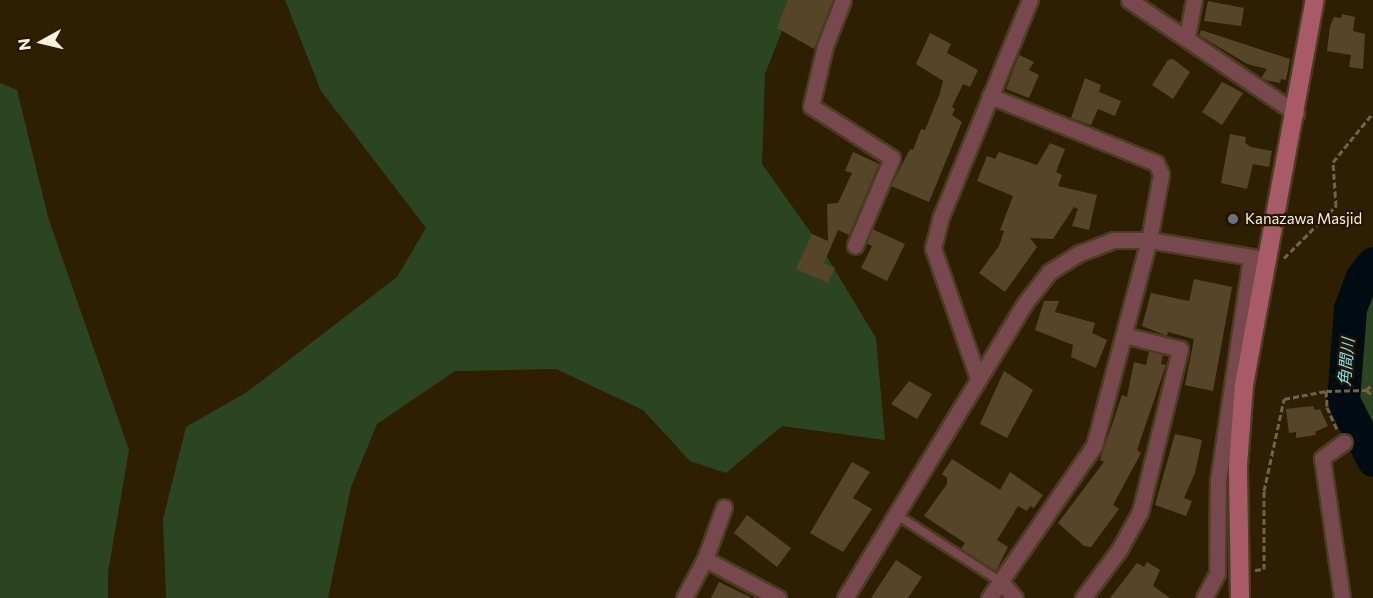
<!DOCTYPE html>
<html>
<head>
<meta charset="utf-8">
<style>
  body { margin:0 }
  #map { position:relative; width:1373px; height:598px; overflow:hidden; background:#2f1f02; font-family:Commissioner,"Noto Sans JP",sans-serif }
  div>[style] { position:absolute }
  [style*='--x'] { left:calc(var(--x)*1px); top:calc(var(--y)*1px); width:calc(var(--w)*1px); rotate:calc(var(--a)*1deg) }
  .green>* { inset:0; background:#2b4523 }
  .river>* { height:33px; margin:-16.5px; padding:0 16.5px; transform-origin:16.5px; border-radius:16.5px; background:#000b12 }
  .building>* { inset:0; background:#574529 }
  .path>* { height:3px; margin-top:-1.5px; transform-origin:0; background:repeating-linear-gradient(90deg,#716249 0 6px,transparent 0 9px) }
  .roads { filter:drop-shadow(2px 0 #4c3c21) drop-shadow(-2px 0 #4c3c21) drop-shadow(0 2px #4c3c21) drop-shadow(0 -2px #4c3c21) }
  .lane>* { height:8px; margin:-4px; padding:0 4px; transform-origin:4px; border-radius:4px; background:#78484f }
  .street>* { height:15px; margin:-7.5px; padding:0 7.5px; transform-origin:7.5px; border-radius:7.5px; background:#78484f }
  .secondary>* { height:18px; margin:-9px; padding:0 9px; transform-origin:9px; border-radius:9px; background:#a85b67 }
  .dots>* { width:16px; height:16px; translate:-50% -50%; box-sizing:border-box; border:3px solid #251500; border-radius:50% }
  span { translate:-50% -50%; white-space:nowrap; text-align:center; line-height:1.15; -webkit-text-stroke:4.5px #251500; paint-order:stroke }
  .poi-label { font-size:15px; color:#fbf0e0 }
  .left { translate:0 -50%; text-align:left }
  .water-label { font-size:16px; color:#83defa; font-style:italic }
  .north { position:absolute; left:12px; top:12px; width:60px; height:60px; -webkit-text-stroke:4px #251500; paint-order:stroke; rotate:262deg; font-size:16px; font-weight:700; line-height:24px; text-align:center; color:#fbf0e0 }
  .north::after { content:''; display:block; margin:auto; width:21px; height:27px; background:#fbf0e0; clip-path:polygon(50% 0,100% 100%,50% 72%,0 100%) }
</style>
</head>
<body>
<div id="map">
  <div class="green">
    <i style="clip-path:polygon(285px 0,794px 0,765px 74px,762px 164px,821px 247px,876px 338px,885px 440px,782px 426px,726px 473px,690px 461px,643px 410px,556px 369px,455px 371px,377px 424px,351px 487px,328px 598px,166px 598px,163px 519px,186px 427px,247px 392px,397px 277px,426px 228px,321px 91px)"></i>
    <i style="clip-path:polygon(0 83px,17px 90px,48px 217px,129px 450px,108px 572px,108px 598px,0 598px)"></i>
    <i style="clip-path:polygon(1373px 263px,1373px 443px,1354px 427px,1343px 400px,1350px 309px,1362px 277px)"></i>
  </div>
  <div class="river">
    <i style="--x:1373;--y:263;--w:18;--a:128"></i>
    <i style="--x:1362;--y:277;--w:34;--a:111"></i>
    <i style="--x:1350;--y:309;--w:91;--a:94.4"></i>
    <i style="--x:1343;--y:400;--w:67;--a:63.4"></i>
  </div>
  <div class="building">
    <i style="clip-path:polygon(788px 0,833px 0,814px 49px,777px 28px)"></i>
    <i style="clip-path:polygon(1208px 1px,1244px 8px,1241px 26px,1204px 21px)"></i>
    <i style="clip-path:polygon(1342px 14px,1355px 17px,1353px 31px,1365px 34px,1363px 69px,1349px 67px,1351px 55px,1327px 51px,1330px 26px,1334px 17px,1341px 18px)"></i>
    <i style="clip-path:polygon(1201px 30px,1290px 59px,1286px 80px,1281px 79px,1280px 83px,1265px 80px,1261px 78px,1267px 69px,1247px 64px,1199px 35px)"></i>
    <i style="clip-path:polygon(930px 33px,951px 44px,947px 53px,978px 70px,970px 87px,963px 84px,952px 107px,955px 109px,952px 115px,962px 122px,929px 202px,891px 186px,910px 149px,913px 150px,921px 129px,925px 130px,940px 93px,943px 81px,916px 64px)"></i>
    <i style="clip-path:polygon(1019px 55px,1034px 62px,1029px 70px,1039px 75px,1029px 98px,1006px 89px)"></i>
    <i style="clip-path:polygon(1173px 59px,1190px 72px,1173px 99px,1152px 85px,1168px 60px)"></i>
    <i style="clip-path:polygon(1085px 78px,1101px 85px,1099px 92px,1121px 101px,1115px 116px,1098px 109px,1091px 125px,1071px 118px)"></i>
    <i style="clip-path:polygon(1222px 82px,1243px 93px,1222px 125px,1202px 112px)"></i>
    <i style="clip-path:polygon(1230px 134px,1246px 137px,1245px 143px,1251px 147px,1272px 151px,1269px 167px,1253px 164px,1247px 189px,1221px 183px)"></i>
    <i style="clip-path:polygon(1050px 143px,1065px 149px,1056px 172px,1062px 175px,1058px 186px,1097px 195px,1089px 230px,1072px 226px,1078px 209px,1074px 207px,1053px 239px,1030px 238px,1037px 247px,1005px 292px,979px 273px,999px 246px,1004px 231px,1000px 230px,1013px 196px,977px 181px,987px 156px,995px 159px,999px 152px,1037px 165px)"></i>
    <i style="clip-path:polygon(853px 152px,879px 164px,849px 235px,838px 230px,824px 263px,835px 268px,828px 283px,796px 269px,812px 234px,828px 241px,827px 204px,838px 203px,852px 173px,845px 171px)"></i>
    <i style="clip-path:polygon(872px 229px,905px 244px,887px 281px,861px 268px,872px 246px,866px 243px)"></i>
    <i style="clip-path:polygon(1194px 279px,1232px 287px,1213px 391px,1185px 385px,1194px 339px,1168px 332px,1167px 336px,1142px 326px,1151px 293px,1189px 301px)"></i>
    <i style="clip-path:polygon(1044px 301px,1059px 301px,1055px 312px,1095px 323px,1092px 333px,1107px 340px,1096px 368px,1071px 357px,1073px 345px,1035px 330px)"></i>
    <i style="clip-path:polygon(1149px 351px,1163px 355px,1161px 364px,1166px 365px,1137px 450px,1141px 453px,1113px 505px,1119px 509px,1091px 547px,1084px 546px,1058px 523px,1104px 462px,1100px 460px,1122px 395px,1127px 397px,1134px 362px,1146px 365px)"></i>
    <i style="clip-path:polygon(1004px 371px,1033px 390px,1007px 438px,980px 424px)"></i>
    <i style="clip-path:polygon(909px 381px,932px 394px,917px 419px,891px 404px)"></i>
    <i style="clip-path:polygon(1313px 406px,1315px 410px,1320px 409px,1328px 426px,1315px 432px,1316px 435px,1296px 438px,1296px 432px,1289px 433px,1286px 409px)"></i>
    <i style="clip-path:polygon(1175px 434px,1202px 440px,1195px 473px,1184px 498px,1192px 501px,1186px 516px,1155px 505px)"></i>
    <i style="clip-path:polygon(952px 459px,1000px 490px,1010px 472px,1043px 495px,1034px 508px,1030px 506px,1027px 511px,1018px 506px,997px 540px,1008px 547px,996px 571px,961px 549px,965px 543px,924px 516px,947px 484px,947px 478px,942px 474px)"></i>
    <i style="clip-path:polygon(852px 462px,870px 472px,853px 498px,872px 509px,843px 552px,810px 533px)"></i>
    <i style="clip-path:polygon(747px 515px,791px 548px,777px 567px,734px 533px)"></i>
    <i style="clip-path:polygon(896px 560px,922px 577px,908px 598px,871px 598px)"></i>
    <i style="clip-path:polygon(1147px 562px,1160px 570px,1153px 586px,1170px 598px,1110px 598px,1137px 563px,1144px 567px)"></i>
    <i style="clip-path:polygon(719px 582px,752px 598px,711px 598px)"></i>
  </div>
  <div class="path">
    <i style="--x:1284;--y:258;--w:74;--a:-45"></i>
    <i style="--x:1336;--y:206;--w:44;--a:-93.9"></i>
    <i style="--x:1333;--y:162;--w:63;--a:-50.8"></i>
    <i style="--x:1366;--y:390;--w:9;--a:-41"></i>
    <i style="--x:1326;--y:391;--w:16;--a:86"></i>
    <i style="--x:1327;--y:407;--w:24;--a:66"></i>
    <i style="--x:1255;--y:570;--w:9;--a:-6"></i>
    <i style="--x:1264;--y:569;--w:78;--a:-90"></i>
    <i style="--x:1264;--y:491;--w:94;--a:-77.7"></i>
    <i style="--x:1284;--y:399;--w:43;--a:-10.8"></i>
    <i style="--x:1326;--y:391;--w:40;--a:-1.4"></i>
    <i style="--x:1366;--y:390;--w:9;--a:36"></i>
  </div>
  <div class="roads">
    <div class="lane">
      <i style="--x:897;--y:515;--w:124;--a:32.8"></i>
    </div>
    <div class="street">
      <i style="--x:843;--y:0;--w:49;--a:111.4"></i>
      <i style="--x:825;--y:46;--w:62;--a:103.1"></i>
      <i style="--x:811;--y:106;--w:96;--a:32.7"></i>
      <i style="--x:892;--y:158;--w:95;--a:113"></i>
      <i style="--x:1129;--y:0;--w:202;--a:34.1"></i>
      <i style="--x:1187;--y:36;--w:37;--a:-79"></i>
      <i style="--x:978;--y:378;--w:138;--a:-109.1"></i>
      <i style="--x:933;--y:248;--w:30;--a:-76"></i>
      <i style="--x:940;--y:219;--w:237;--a:-67.7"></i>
      <i style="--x:705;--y:559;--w:83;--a:28.1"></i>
      <i style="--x:1001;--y:582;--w:21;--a:49"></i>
      <i style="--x:684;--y:598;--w:44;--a:-61.7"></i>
      <i style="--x:705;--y:559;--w:55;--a:-69.9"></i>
      <i style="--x:845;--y:598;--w:346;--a:-58.6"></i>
      <i style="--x:1025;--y:303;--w:39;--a:-52"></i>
      <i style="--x:1049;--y:272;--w:36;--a:-32"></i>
      <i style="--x:1080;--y:253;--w:36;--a:-21"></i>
      <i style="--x:1114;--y:240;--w:35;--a:0"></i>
      <i style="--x:1149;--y:240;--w:118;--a:9.3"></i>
      <i style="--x:989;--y:598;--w:185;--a:-55.4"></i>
      <i style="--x:1094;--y:446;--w:213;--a:-75.1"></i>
      <i style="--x:1149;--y:240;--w:67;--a:-79.7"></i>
      <i style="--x:1161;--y:174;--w:12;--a:-114"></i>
      <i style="--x:1156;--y:163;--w:179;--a:-158"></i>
      <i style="--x:1083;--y:598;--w:60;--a:-53.1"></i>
      <i style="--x:1119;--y:550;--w:43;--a:-61.1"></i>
      <i style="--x:1140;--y:512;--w:168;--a:-76.2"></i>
      <i style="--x:1180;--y:349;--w:58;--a:-166"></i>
      <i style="--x:1204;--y:598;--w:27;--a:-62"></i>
      <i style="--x:1217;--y:574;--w:93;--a:-89.4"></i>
      <i style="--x:1218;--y:481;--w:226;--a:-81.6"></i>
      <i style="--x:1342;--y:598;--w:141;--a:-98.1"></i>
      <i style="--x:1322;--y:458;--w:27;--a:-36"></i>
    </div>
    <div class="secondary">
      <i style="--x:1240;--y:598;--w:132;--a:-90.9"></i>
      <i style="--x:1238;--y:466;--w:81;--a:-85.8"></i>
      <i style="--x:1244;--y:385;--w:391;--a:-79.6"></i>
    </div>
  </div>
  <div class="dots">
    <i style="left:1233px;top:219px;background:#6b7280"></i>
  </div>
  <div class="poi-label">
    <span class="left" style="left:1245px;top:219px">Kanazawa Masjid</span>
  </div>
  <div class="water-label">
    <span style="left:1346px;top:362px;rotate:-85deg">角間川</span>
  </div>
  <div class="north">N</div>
</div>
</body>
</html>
